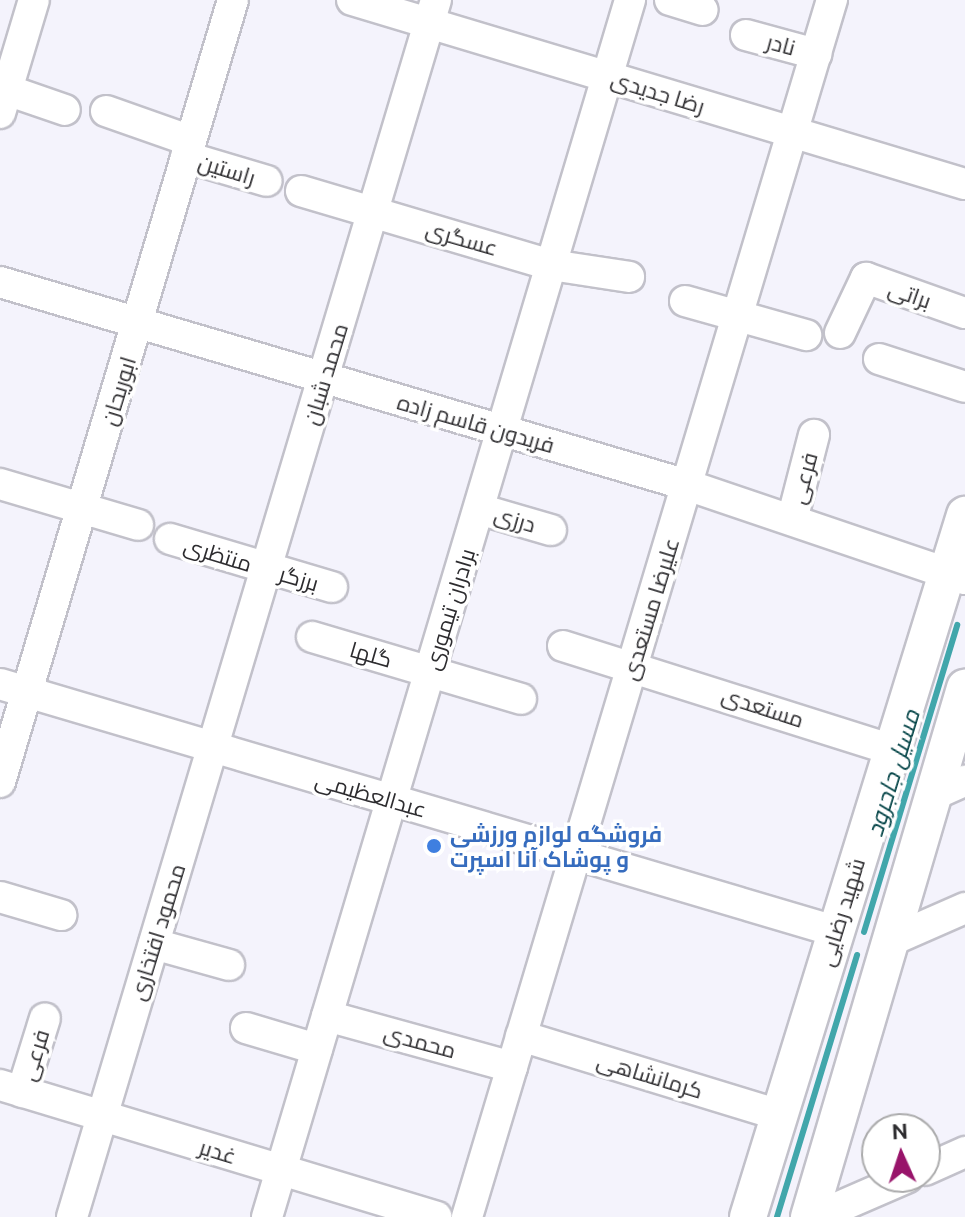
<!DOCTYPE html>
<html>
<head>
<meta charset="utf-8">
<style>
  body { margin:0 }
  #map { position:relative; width:965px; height:1217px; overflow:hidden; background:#f4f3fc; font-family:Ubuntu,Cairo,sans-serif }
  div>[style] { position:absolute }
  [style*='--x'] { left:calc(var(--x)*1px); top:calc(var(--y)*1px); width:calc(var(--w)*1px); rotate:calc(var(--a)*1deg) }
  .stream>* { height:6px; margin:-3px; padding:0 3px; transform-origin:3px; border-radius:3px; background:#41a6ab }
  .roads { filter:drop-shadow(2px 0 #c2c1ca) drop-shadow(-2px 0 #c2c1ca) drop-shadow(0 2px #c2c1ca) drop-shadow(0 -2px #c2c1ca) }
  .minor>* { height:30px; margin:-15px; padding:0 15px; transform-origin:15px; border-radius:15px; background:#fff }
  .major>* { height:36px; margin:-18px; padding:0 18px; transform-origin:18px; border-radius:18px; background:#fff }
  .dots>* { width:22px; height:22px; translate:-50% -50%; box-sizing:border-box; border:4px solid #fff; border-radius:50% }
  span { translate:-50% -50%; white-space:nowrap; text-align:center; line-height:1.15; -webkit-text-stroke:7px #fff; paint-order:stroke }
  .street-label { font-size:22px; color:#2d2c2f }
  .shop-label { font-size:22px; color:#366cbe; font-weight:700 }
  .left { translate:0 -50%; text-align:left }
  .water-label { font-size:24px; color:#054548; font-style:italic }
  .north { position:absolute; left:861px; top:1113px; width:80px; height:80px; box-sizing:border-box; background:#fff; border:2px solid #ababac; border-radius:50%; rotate:357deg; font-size:22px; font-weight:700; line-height:32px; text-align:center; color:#2d2c2f }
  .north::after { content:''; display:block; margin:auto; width:28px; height:36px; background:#98146a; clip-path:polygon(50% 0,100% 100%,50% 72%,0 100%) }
</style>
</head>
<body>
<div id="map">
  <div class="stream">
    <i style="--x:864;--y:932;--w:321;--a:-73.1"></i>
    <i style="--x:777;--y:1217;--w:274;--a:-73"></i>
  </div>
  <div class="roads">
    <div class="minor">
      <i style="--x:352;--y:0;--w:640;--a:16.71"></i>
      <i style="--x:670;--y:0;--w:34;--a:17"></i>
      <i style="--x:746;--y:35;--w:73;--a:15.2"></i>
      <i style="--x:7;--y:90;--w:61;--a:19"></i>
      <i style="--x:106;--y:111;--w:90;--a:19.4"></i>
      <i style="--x:0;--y:113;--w:118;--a:-73.3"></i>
      <i style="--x:186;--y:157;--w:84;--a:16.5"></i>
      <i style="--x:301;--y:191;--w:261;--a:16.5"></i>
      <i style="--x:551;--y:265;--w:79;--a:8.7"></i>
      <i style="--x:0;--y:282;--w:716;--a:16.46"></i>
      <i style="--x:687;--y:485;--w:293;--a:18.7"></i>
      <i style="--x:685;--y:301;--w:126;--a:15.7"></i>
      <i style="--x:840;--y:333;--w:61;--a:-64.7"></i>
      <i style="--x:866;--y:278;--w:105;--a:19.5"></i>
      <i style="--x:879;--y:359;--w:90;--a:18"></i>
      <i style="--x:0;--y:484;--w:144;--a:16.5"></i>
      <i style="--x:479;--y:509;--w:75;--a:16.3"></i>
      <i style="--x:792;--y:520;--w:88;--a:-75.5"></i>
      <i style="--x:170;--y:539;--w:169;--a:16.5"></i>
      <i style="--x:312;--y:637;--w:218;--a:16.5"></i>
      <i style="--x:563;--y:646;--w:345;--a:17.5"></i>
      <i style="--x:0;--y:684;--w:871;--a:16.48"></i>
      <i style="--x:0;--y:782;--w:816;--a:-73.41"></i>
      <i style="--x:933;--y:795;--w:35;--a:-24"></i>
      <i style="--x:0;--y:897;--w:64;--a:16.4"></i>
      <i style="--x:890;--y:941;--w:82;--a:-23.7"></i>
      <i style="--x:154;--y:944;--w:78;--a:15.6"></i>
      <i style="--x:327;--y:1016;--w:192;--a:15.4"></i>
      <i style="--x:246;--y:1028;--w:74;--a:16.5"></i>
      <i style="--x:521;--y:1036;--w:270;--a:17"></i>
      <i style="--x:0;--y:1085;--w:456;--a:16.8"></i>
      <i style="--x:22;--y:1092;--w:77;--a:-72.7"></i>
      <i style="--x:925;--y:1170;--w:44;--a:-24.2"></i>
      <i style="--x:72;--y:1217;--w:1270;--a:-73.35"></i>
      <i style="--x:267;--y:1217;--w:1270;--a:-73.39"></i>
      <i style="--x:467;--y:1217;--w:1271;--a:-73.31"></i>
      <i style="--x:816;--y:1217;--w:100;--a:-23.5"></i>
    </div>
    <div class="major">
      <i style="--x:748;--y:1217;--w:735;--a:-72.82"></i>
      <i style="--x:809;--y:1217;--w:552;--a:-73.57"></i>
    </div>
  </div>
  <div class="dots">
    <i style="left:434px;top:846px;background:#3f7fe0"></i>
  </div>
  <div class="street-label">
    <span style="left:781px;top:44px;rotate:15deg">نادر</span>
    <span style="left:658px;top:92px;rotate:17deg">رضا جدیدی</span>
    <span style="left:227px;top:169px;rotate:17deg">راستین</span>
    <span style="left:462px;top:238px;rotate:16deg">عسگری</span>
    <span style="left:910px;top:294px;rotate:19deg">براتی</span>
    <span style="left:325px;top:374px;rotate:-73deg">محمد شبان</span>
    <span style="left:118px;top:391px;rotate:-73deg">ابوریحان</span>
    <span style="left:476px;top:423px;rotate:16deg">فریدون قاسم زاده</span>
    <span style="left:803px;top:478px;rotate:-75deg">فرعی</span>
    <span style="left:515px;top:519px;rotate:16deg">درزی</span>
    <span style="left:218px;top:554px;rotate:17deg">منتظری</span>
    <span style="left:299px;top:578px;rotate:16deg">برزگر</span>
    <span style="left:449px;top:609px;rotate:-73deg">برادران تیموری</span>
    <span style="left:650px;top:609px;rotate:-73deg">علیرضا مستعدی</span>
    <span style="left:371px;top:654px;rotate:16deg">گلها</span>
    <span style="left:763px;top:707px;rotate:18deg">مستعدی</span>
    <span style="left:371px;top:794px;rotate:16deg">عبدالعظیمی</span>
    <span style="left:841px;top:912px;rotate:-73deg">شهید رضایی</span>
    <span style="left:157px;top:932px;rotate:-73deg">محمود افتخاری</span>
    <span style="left:420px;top:1041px;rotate:15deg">محمدی</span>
    <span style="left:34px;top:1055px;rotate:-73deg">فرعی</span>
    <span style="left:650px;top:1075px;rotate:17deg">کرمانشاهی</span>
    <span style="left:218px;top:1151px;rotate:17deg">غدیر</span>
  </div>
  <div class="shop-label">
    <span class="left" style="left:450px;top:846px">فروشگه لوازم ورزشی<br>و پوشاک آنا اسپرت</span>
  </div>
  <div class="water-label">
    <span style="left:893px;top:773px;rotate:-73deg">مسیل جاجرود</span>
  </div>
  <div class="north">N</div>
</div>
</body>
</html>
